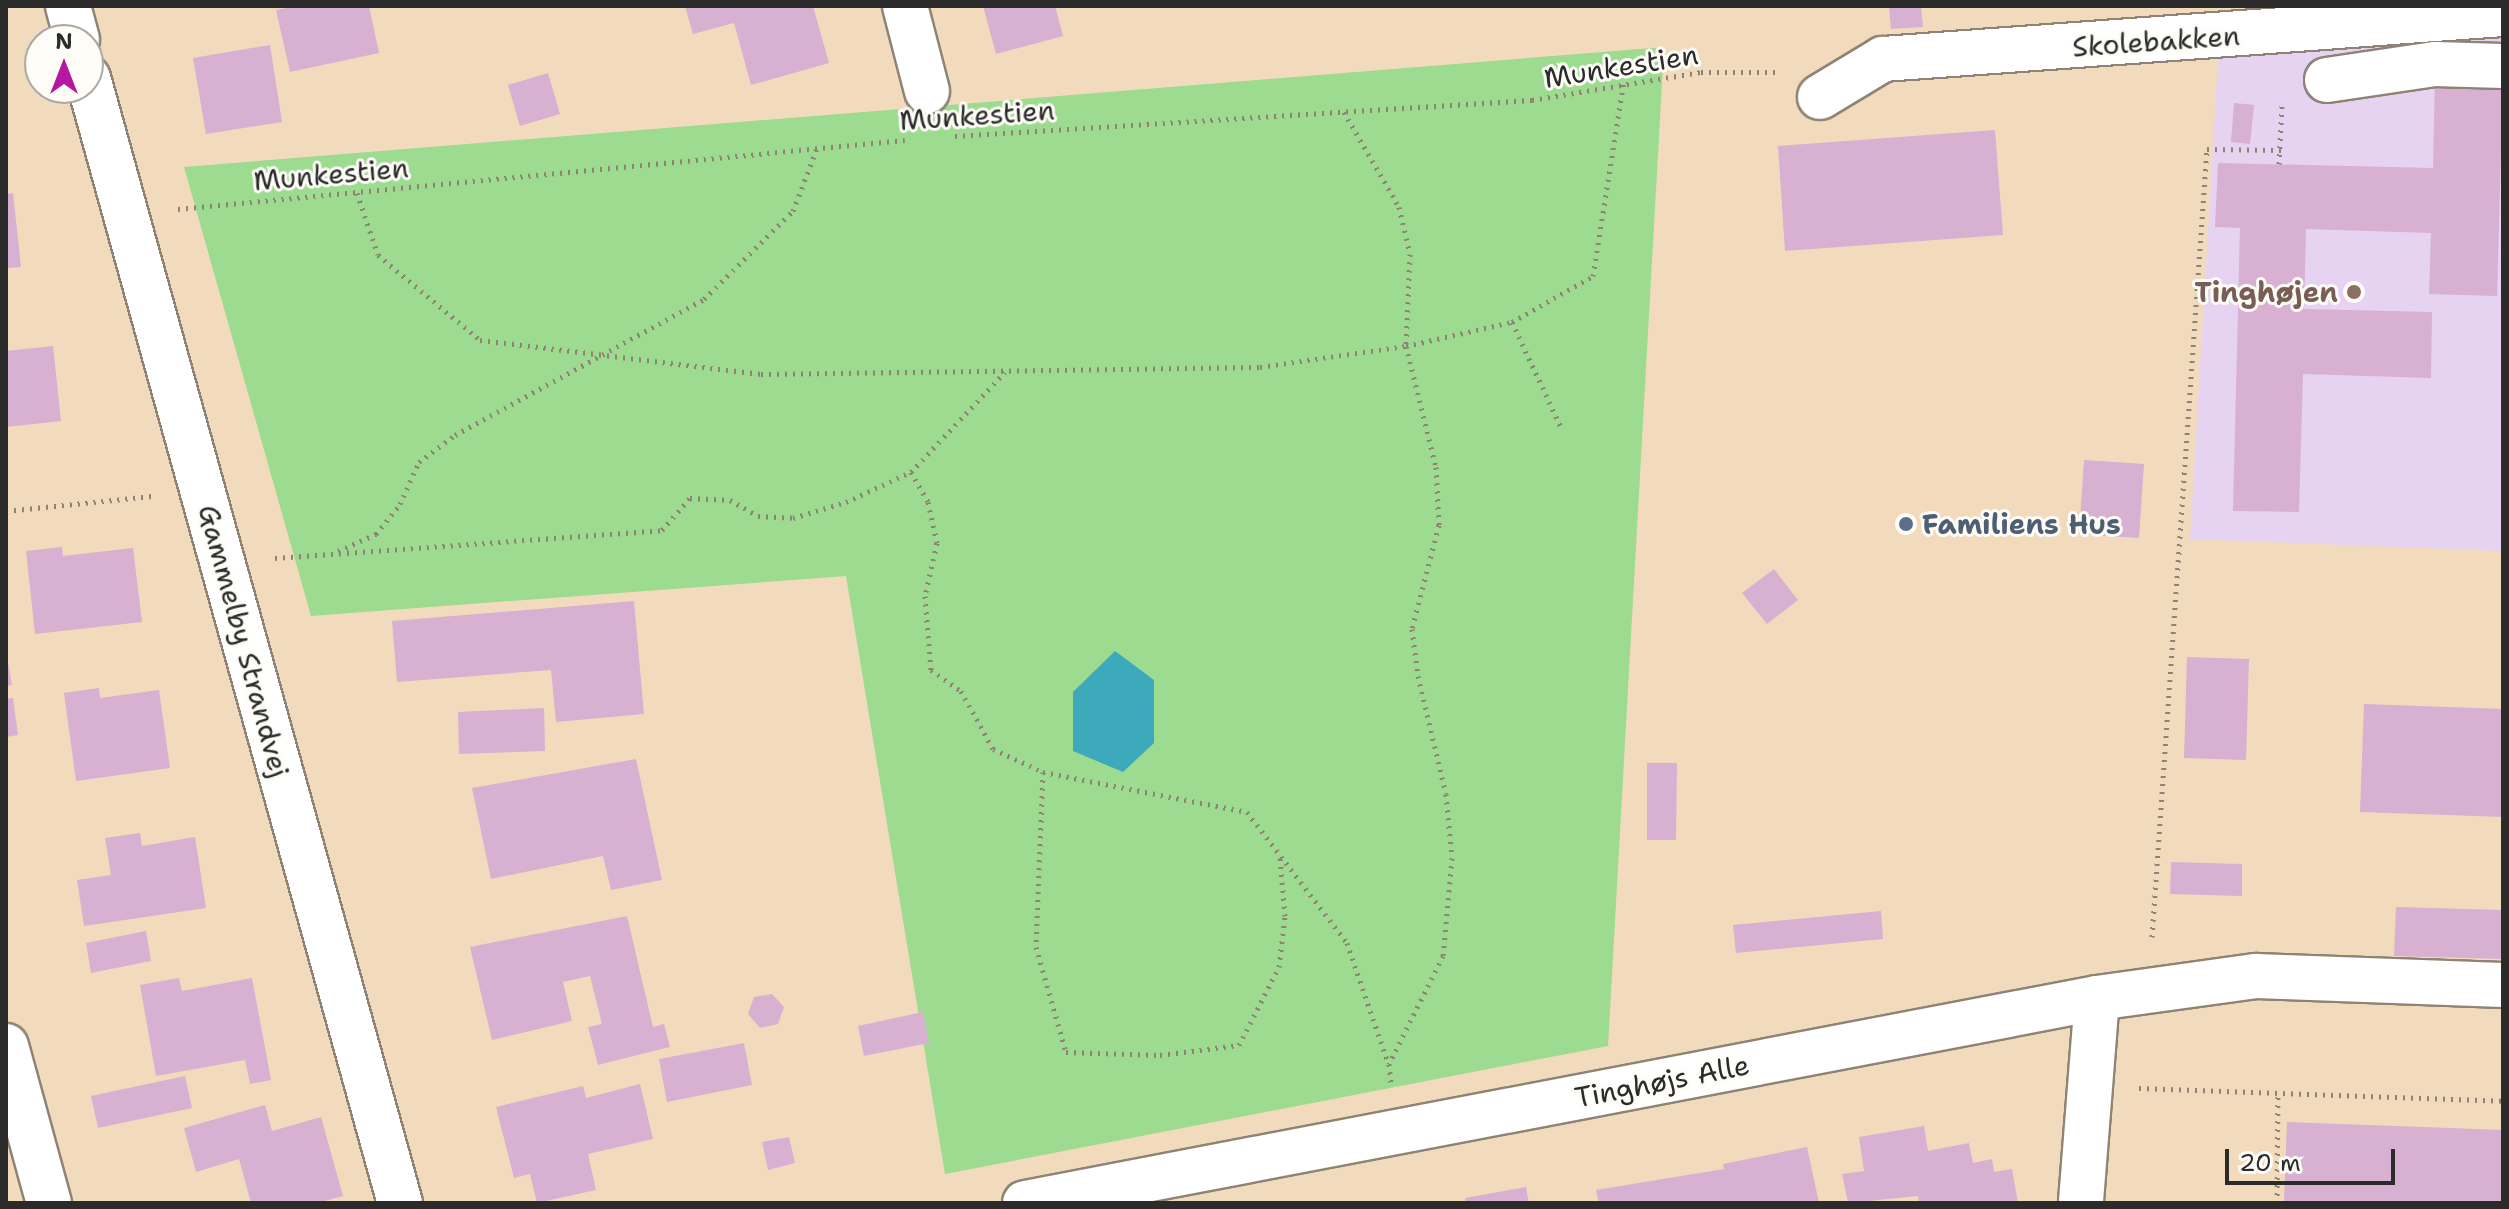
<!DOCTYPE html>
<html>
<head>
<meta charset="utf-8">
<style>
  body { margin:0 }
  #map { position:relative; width:2509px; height:1209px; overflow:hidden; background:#f2dbbc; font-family:"Shantell Sans",sans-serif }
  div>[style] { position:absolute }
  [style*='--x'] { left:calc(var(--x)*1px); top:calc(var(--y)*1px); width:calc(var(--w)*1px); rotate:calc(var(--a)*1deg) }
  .built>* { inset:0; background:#e5d3f1 }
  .green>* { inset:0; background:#9ddb90 }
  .water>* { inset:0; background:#3caaba }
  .building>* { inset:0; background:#d7b0d2 }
  .path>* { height:5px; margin-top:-2.5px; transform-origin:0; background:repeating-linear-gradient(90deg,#8e8374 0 2px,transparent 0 8px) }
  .roads { filter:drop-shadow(2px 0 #8e8374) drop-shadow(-2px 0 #8e8374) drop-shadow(0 2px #8e8374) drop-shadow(0 -2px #8e8374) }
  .minor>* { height:44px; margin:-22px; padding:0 22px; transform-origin:22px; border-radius:22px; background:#fff }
  .dots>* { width:22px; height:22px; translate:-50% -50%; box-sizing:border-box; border:4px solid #fdfcf7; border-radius:50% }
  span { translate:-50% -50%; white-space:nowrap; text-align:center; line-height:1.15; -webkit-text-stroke:6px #fdfcf7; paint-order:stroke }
  .street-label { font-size:28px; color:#2b2b2b }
  .education-label { font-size:28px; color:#785e54; font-weight:700 }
  .right { translate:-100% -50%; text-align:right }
  .service-label { font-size:28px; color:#4e5e75; font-weight:700 }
  .left { translate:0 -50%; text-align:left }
  .frame { position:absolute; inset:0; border:8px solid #2b2b2b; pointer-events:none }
  .north { position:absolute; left:24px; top:24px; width:80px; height:80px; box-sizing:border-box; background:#fdfcf7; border:2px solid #a9a8a5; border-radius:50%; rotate:0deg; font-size:22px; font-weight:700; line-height:32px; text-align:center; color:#2b2b2b }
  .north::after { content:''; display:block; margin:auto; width:28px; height:36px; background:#b5179e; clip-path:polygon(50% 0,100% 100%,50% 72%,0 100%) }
  .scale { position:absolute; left:2225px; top:1149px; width:170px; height:36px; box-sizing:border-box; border:4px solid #2b2b2b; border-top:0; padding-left:10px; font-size:24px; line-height:28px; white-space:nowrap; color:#2b2b2b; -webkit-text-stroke:6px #fdfcf7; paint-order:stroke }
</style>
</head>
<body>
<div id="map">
  <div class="built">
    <i style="clip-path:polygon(2503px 24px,2503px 551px,2190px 539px,2219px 45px)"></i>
  </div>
  <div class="green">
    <i style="clip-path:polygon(1664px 47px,1608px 1046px,945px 1174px,846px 576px,311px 616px,184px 167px)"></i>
  </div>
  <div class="water">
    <i style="clip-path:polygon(1115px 651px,1154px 680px,1154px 743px,1123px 772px,1073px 751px,1073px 692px)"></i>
  </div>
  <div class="building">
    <i style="clip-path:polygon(297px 6px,369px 6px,379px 53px,290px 72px,276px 10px)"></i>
    <i style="clip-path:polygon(685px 6px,813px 6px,829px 63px,751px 85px,734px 23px,693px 34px)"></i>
    <i style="clip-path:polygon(983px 6px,1055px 6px,1063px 36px,996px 54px)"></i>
    <i style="clip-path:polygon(1889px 6px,1921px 6px,1923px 27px,1891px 29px)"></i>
    <i style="clip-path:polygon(270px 45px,282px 122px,206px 134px,193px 58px)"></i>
    <i style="clip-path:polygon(548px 73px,560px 114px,520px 126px,508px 85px)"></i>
    <i style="clip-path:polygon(2435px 76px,2503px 78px,2497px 296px,2429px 294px,2431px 233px,2306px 229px,2304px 309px,2432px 312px,2431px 378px,2303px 374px,2299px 512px,2233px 511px,2240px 228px,2215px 227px,2218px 163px,2433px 168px)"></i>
    <i style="clip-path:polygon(2234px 103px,2254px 105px,2250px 144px,2231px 142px)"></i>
    <i style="clip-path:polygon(1995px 130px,2003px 235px,1785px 251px,1778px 146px)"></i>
    <i style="clip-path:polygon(13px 193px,21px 267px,6px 268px,6px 194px)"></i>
    <i style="clip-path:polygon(53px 346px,61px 421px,6px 427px,6px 351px)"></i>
    <i style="clip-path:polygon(2084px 460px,2144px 464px,2139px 538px,2079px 534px)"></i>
    <i style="clip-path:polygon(62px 547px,63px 556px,133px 548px,142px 622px,35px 634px,26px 551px)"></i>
    <i style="clip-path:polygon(1774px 569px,1798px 600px,1767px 624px,1742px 593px)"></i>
    <i style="clip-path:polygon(634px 601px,644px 714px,556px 722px,551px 670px,397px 682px,392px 621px)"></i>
    <i style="clip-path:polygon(6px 651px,12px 685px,6px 686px)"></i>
    <i style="clip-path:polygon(2187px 657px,2249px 659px,2246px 760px,2184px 758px)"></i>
    <i style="clip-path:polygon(99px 688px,100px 698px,159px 690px,170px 768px,76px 781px,64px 693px)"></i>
    <i style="clip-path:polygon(13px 698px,18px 735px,6px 737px,6px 699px)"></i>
    <i style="clip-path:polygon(2364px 704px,2503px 709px,2503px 817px,2360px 812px)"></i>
    <i style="clip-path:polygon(544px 708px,545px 751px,459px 754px,458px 712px)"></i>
    <i style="clip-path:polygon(636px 759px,662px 880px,611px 890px,603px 856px,491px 879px,472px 788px)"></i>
    <i style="clip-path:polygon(1647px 763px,1677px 763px,1676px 840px,1647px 840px)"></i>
    <i style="clip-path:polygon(140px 833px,142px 846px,195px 837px,206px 908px,84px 926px,77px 880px,111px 875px,105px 838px)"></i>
    <i style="clip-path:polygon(2171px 862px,2242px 864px,2242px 896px,2170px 894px)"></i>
    <i style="clip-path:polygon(2396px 907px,2503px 910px,2503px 959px,2394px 956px)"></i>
    <i style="clip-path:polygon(1881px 911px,1883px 939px,1736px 953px,1733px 925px)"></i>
    <i style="clip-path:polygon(627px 916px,653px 1027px,664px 1024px,670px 1047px,598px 1065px,588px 1027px,602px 1024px,590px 976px,563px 982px,572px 1021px,492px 1040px,470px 947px)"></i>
    <i style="clip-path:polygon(146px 931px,151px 961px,91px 973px,86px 943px)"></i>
    <i style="clip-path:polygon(179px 978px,182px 991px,252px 978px,271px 1080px,250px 1084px,245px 1060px,156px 1076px,140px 985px)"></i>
    <i style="clip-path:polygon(772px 994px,784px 1007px,778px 1024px,760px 1028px,748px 1014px,754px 997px)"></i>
    <i style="clip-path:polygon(923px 1012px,929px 1043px,864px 1056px,858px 1026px)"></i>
    <i style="clip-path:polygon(744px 1043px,752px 1085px,667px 1102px,659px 1059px)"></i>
    <i style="clip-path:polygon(185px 1076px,192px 1108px,98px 1128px,91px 1096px)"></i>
    <i style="clip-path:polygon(640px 1084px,653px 1139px,588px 1154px,596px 1190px,537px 1203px,530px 1174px,514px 1178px,496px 1107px,583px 1086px,586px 1098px)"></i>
    <i style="clip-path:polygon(265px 1105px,272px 1131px,321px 1117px,343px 1196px,317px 1203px,251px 1203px,239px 1159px,196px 1172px,184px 1128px)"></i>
    <i style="clip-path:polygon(2287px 1122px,2503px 1130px,2503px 1203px,2284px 1203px)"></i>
    <i style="clip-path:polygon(1924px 1126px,1928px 1151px,1969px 1143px,1973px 1163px,1992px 1159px,1994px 1172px,2012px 1169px,2018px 1203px,1919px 1203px,1918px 1196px,1848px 1203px,1842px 1174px,1864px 1171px,1859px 1137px)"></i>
    <i style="clip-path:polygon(789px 1137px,795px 1163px,768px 1170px,762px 1142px)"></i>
    <i style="clip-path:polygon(1807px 1147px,1819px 1203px,1599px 1203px,1596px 1190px,1724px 1169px,1723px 1164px)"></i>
    <i style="clip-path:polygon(1526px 1187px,1529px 1203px,1466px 1203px,1465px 1198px)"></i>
  </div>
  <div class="path">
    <i style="--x:1344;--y:112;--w:110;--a:59.9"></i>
    <i style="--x:1399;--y:207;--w:48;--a:76.8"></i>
    <i style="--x:1410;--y:254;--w:92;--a:92.5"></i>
    <i style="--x:1406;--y:346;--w:125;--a:76.1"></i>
    <i style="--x:1436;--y:467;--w:58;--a:87"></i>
    <i style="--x:1439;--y:525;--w:107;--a:104.6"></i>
    <i style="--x:1412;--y:629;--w:47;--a:82.7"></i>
    <i style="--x:1418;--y:676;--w:121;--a:76.7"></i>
    <i style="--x:1446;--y:794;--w:64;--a:84.6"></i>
    <i style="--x:1452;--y:858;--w:98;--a:95.2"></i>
    <i style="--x:1443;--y:956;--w:121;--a:116.6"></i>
    <i style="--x:1389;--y:1064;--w:18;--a:84"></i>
    <i style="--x:955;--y:136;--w:578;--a:-3.57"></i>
    <i style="--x:1532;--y:100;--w:171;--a:-9.4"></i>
    <i style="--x:1701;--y:72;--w:76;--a:0"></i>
    <i style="--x:2279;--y:164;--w:59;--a:-87.1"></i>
    <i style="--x:357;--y:193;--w:65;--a:71.3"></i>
    <i style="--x:378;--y:255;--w:133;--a:39.8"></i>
    <i style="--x:480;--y:340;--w:283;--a:6.9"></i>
    <i style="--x:761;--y:374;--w:499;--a:-0.8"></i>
    <i style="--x:1260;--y:367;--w:148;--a:-8.2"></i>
    <i style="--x:1406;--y:346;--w:109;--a:-12.8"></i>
    <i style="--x:1512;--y:322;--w:93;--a:-29.6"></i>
    <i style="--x:1593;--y:276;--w:197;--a:-81"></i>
    <i style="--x:178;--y:209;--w:730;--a:-5.42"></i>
    <i style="--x:1512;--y:322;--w:114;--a:65"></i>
    <i style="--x:911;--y:472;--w:34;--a:60"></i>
    <i style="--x:928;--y:502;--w:42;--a:77.6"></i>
    <i style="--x:937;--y:543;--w:54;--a:102.8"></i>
    <i style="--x:925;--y:596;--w:74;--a:85.4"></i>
    <i style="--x:931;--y:670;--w:37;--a:35"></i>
    <i style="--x:961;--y:691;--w:66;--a:61.1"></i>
    <i style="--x:993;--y:749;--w:55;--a:24.7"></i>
    <i style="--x:1043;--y:772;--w:208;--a:11.1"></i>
    <i style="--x:1247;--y:812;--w:165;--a:52.6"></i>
    <i style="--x:1347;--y:943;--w:127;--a:71.1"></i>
    <i style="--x:6;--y:511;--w:147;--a:-5.9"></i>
    <i style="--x:338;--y:551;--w:42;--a:-24.1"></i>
    <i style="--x:376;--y:534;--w:38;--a:-51"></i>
    <i style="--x:400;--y:504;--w:46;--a:-65.7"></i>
    <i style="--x:419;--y:462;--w:45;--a:-36.9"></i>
    <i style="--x:455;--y:435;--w:284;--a:-28.6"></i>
    <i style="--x:704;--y:299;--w:125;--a:-44.7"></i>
    <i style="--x:793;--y:211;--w:67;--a:-69.1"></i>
    <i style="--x:275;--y:558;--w:388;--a:-4.1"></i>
    <i style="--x:662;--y:530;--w:43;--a:-48.8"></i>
    <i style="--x:690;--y:498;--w:40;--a:2.9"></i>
    <i style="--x:730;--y:500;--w:32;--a:30"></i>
    <i style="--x:758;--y:516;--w:35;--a:3"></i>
    <i style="--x:793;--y:518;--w:55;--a:-16.8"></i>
    <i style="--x:846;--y:502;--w:72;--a:-24.8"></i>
    <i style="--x:911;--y:472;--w:137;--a:-46.8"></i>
    <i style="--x:1043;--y:772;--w:175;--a:92.3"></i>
    <i style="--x:1036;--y:947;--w:109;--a:74.1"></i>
    <i style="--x:1066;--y:1052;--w:94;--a:1.8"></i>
    <i style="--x:1160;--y:1055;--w:80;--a:-7.2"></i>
    <i style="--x:1239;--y:1045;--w:88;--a:-62.9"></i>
    <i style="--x:1279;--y:967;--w:51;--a:-83.3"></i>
    <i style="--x:1285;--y:916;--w:60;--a:-94.8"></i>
    <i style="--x:2152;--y:937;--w:790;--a:-86.01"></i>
    <i style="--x:2207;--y:149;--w:74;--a:0.8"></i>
    <i style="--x:2139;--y:1088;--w:364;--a:2"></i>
    <i style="--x:2277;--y:1203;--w:110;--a:-89.5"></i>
  </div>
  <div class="roads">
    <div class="minor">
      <i style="--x:68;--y:6;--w:35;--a:75"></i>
      <i style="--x:905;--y:6;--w:88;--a:75.5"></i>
      <i style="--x:88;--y:78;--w:1167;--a:74.5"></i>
      <i style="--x:2327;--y:80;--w:109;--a:-8.4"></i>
      <i style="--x:2435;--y:64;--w:68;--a:1.7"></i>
      <i style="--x:1820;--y:97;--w:74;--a:-31.1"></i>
      <i style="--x:1883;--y:59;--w:622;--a:-4.15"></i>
      <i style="--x:2097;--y:998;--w:161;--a:-7.9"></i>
      <i style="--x:2256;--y:976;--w:247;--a:2.1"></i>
      <i style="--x:6;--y:1046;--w:163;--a:74.7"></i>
      <i style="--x:1025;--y:1203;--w:1091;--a:-10.83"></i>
      <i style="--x:2097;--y:998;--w:206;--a:94.5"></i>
    </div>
  </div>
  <div class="dots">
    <i style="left:2354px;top:292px;background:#8d6e63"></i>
    <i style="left:1906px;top:524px;background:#5c6f8a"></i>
  </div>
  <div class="street-label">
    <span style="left:2156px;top:41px;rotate:-4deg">Skolebakken</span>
    <span style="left:1621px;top:66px;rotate:-9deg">Munkestien</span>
    <span style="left:977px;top:115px;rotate:-4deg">Munkestien</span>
    <span style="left:331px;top:174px;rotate:-5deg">Munkestien</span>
    <span style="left:244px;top:641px;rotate:75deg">Gammelby Strandvej</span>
    <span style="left:1662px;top:1081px;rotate:-11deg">Tinghøjs Alle</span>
  </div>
  <div class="education-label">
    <span class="right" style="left:2338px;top:292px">Tinghøjen</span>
  </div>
  <div class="service-label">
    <span class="left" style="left:1922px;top:524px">Familiens Hus</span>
  </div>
  <div class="frame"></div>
  <div class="north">N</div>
  <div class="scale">20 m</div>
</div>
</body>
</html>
